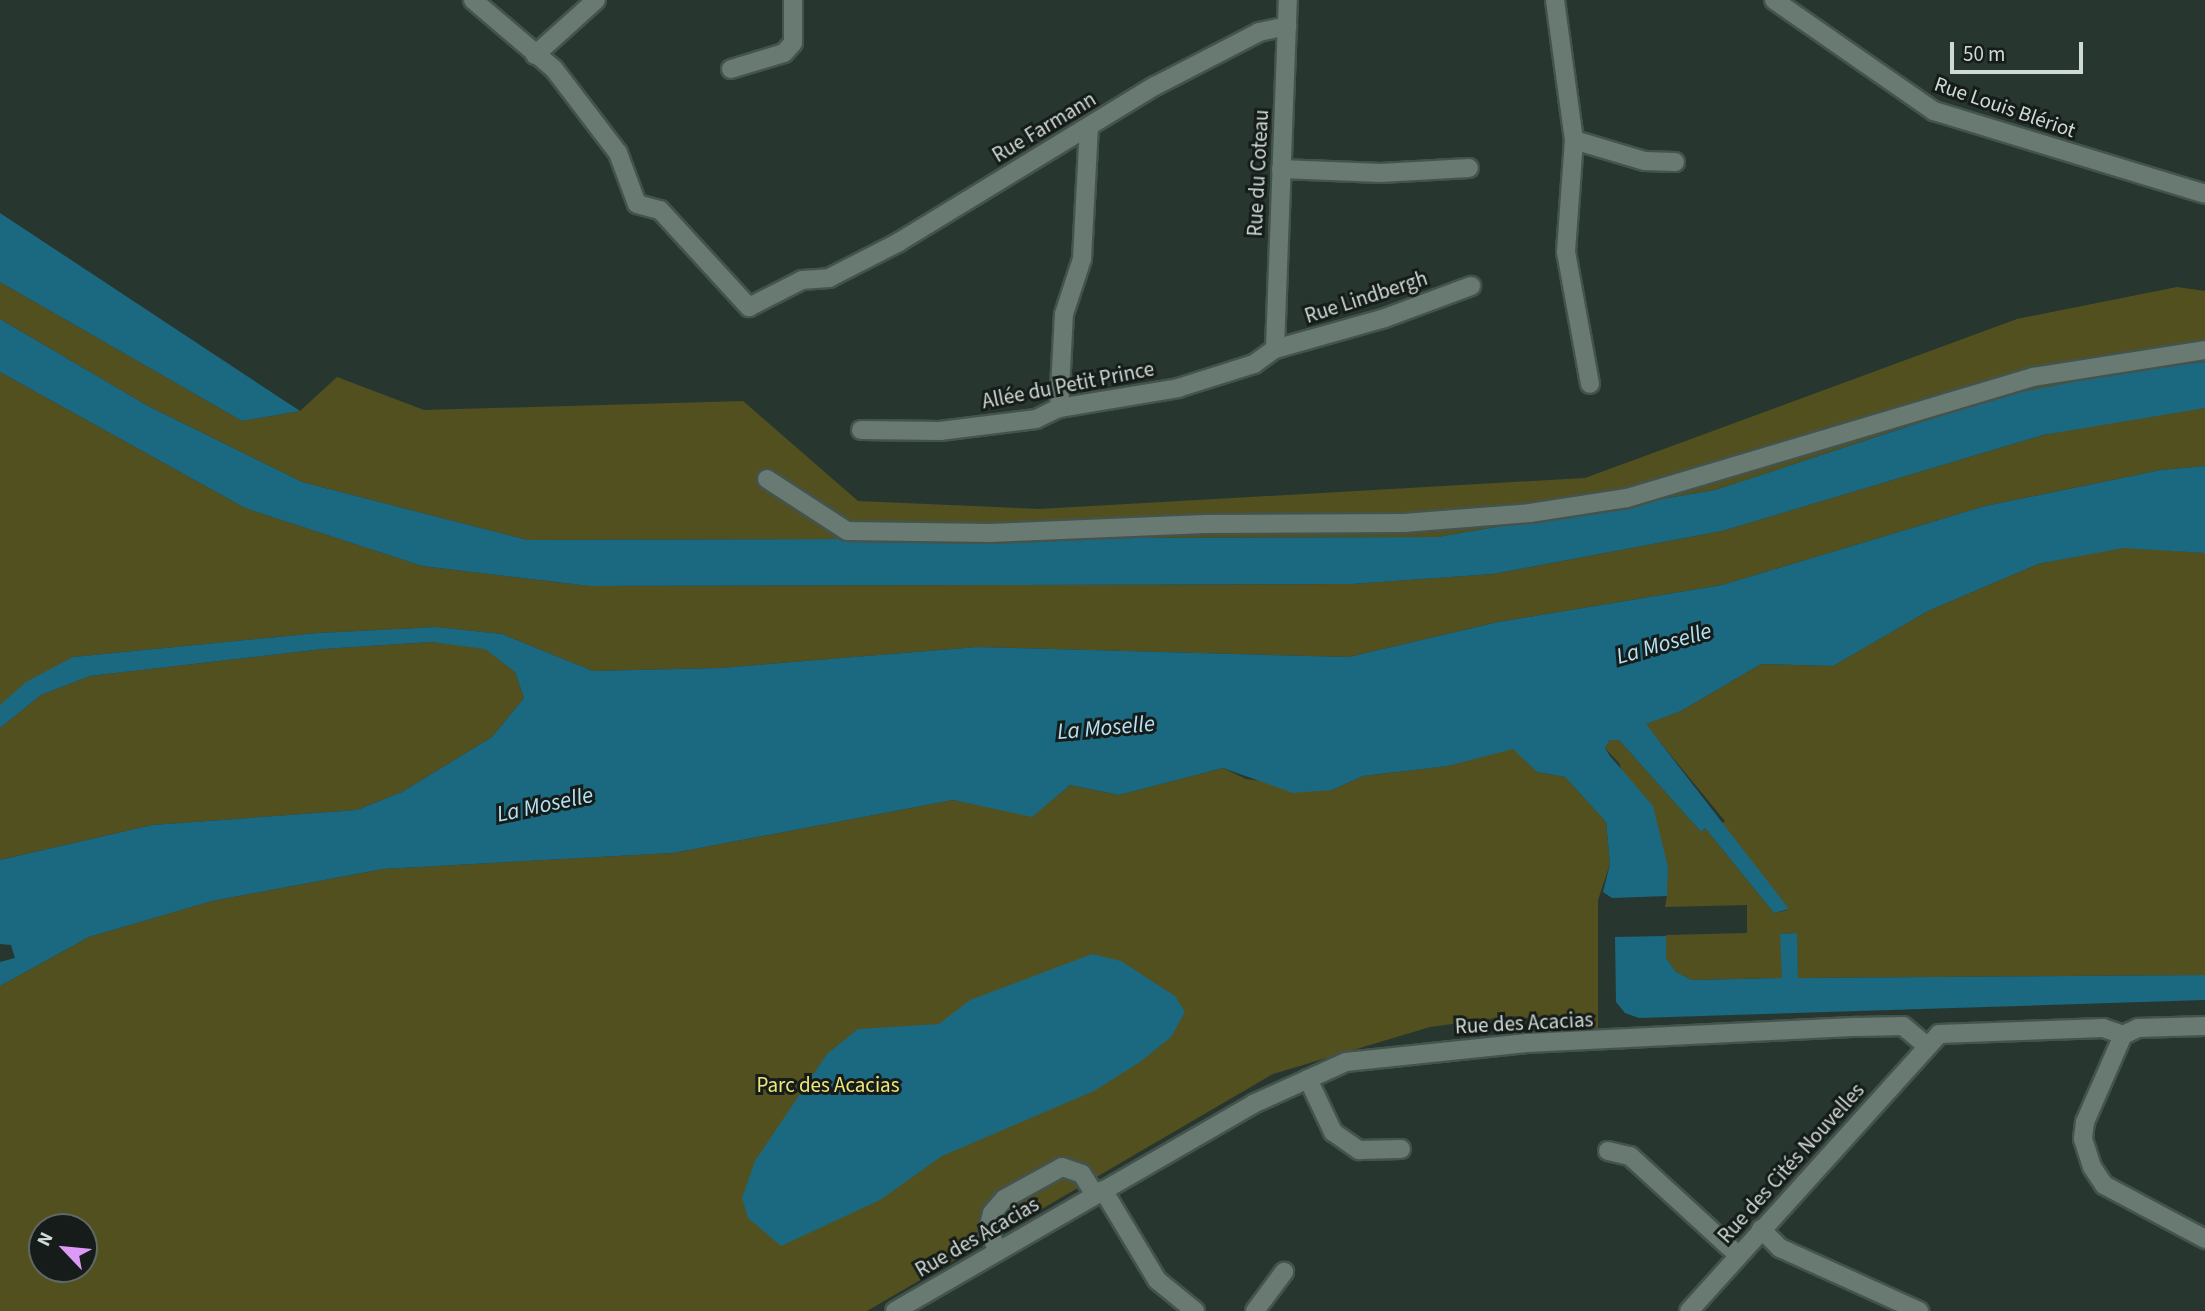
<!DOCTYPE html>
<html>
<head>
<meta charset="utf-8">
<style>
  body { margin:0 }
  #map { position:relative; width:2205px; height:1311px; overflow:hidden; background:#273730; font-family:"Source Sans 3",sans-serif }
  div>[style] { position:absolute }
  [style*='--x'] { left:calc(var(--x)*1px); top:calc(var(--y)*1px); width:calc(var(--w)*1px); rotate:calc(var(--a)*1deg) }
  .green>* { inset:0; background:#52501f }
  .water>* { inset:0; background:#1b6881 }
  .roads { filter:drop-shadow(2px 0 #45534d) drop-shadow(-2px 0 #45534d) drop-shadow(0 2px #45534d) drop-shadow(0 -2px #45534d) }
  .minor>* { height:18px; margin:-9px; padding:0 9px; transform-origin:9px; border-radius:9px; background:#687a72 }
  span { translate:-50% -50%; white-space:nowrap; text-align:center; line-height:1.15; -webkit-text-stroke:6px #151c19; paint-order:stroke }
  .street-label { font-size:21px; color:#d0dad5 }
  .park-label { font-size:21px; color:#ede779 }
  .water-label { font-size:23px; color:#b5e2f5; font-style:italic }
  .north { position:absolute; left:28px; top:1213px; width:70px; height:70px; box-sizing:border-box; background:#151c19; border:2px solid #606864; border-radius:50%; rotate:296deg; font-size:19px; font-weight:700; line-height:28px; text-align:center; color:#d0dad5 }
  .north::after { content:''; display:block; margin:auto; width:24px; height:32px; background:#da9af6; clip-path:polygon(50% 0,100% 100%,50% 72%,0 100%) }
  .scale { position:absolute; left:1950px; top:42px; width:133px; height:32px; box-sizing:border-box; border:4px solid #d0dad5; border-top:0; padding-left:9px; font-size:21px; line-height:24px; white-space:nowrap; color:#d0dad5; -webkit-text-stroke:5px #151c19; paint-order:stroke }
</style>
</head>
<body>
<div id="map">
  <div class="green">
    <i style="clip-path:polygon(0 282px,242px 421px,300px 411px,337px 377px,424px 410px,743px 401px,858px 501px,1039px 509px,1585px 478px,2017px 319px,2177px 287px,2205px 291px,2205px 362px,2001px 396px,1715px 490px,1437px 537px,527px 540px,302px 482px,148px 406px,0 319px)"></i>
    <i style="clip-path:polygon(0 372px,245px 508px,422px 566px,589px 586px,1352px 584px,1493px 574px,1722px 531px,2043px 435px,2174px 410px,2205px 408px,2205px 466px,2161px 470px,1985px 506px,1722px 585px,1498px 622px,1349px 657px,977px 647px,720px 668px,593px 671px,502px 634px,437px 627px,318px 633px,73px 657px,0 705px)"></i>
    <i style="clip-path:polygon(2123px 547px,2205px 553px,2205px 975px,1798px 978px,1796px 933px,1781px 934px,1783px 978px,1692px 980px,1676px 972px,1666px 958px,1666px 935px,1747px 933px,1747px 905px,1665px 907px,1667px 896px,1619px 763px,1605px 748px,1610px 740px,1619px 740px,1701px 832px,1705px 828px,1774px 913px,1788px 910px,1720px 825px,1725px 821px,1645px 724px,1681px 711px,1761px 664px,1833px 666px,1928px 611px,2038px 564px)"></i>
    <i style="clip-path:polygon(431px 642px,485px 648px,515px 672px,524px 698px,492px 737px,402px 792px,357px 810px,152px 825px,0 860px,0 728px,41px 695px,90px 676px,324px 649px)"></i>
    <i style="clip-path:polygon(evenodd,1513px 748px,1537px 772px,1565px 777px,1606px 822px,1610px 864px,1598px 900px,1598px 1028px,1512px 1016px,1430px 1027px,1273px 1074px,867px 1311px,0 1311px,0 986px,89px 937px,212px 901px,383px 869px,673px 853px,953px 800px,1032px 816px,1070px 785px,1119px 795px,1223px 768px,1246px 779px,1332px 790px,1363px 776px,1448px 766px,1513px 748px,42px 1227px,84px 1227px,84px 1269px,42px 1269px,42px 1227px)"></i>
  </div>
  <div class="water">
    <i style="clip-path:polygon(0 213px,300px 411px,242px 421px,0 282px)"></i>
    <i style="clip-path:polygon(0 319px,148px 406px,302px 482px,527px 540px,1437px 537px,1715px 490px,2001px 396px,2132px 371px,2205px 362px,2205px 408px,2043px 435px,1722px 531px,1493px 574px,1352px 584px,589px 586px,422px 566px,245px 508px,0 372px)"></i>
    <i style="clip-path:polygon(2205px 466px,2205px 553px,2123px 548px,2038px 564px,1928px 611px,1833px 666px,1761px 664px,1681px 711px,1646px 724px,1789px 909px,1774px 913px,1705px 828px,1701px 832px,1619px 740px,1610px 740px,1605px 748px,1610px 756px,1653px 806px,1668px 867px,1667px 896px,1612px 898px,1603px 892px,1610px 864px,1606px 822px,1565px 777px,1537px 772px,1513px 749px,1448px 766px,1363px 776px,1332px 790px,1293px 793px,1223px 768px,1119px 795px,1070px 785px,1032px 817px,953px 800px,673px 853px,383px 869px,212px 901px,89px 937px,0 986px,0 962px,15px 958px,11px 945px,0 944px,0 860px,152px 825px,357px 810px,402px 792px,492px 737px,524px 698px,515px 672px,485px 649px,431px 642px,324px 649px,90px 676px,41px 695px,0 728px,0 705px,26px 682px,73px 657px,318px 633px,437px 627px,502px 634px,593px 671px,720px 668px,977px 647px,1349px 657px,1498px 622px,1722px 585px,1985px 506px,2161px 470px)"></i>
    <i style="clip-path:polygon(1797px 933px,1798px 978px,2205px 975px,2205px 1000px,1639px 1018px,1625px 1013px,1616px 1002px,1615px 937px,1666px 936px,1666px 958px,1676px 972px,1692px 980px,1782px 978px,1780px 934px)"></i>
    <i style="clip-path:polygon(1092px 954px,1121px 961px,1175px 996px,1185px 1012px,1171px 1037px,1140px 1062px,1094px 1091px,942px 1156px,880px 1200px,781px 1246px,748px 1218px,742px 1198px,755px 1161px,827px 1054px,858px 1029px,939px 1024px,970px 1000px)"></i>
  </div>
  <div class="roads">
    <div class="minor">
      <i style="--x:473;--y:0;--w:106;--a:40.4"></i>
      <i style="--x:554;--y:69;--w:106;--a:52.7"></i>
      <i style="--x:618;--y:153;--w:54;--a:69.6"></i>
      <i style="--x:637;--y:204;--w:24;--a:15"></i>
      <i style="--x:660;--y:210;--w:132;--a:47.5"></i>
      <i style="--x:749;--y:307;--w:59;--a:-27"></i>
      <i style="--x:802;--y:280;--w:27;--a:-4"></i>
      <i style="--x:829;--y:278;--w:79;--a:-27.2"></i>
      <i style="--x:899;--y:242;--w:300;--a:-31.4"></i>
      <i style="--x:1155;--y:86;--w:117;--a:-27.4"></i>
      <i style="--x:1259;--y:32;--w:29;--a:-12"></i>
      <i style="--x:1555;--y:0;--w:141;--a:82.3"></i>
      <i style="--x:1574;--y:140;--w:112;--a:94.1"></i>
      <i style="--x:1566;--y:252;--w:134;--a:79.7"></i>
      <i style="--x:1774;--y:0;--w:195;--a:34.8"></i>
      <i style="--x:1934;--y:111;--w:283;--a:17"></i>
      <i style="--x:535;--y:55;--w:82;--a:-42"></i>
      <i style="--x:731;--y:69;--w:55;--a:-16.8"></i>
      <i style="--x:784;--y:53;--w:13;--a:-48"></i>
      <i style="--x:793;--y:43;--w:43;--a:-90"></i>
      <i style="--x:1574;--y:140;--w:74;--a:16.5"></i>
      <i style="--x:1645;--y:161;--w:30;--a:2"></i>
      <i style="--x:1281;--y:169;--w:100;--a:2.3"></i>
      <i style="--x:1381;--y:173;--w:88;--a:-3.3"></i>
      <i style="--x:1275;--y:349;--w:349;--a:-87.9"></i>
      <i style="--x:1059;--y:408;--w:94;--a:-87"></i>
      <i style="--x:1064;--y:314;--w:58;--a:-71.9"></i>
      <i style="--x:1082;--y:259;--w:132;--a:-87"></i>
      <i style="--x:861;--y:430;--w:79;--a:0.7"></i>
      <i style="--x:940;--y:431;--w:97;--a:-7.1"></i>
      <i style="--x:1036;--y:419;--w:25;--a:-26"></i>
      <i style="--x:1059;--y:408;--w:121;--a:-9.5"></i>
      <i style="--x:1178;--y:388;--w:80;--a:-17.5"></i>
      <i style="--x:1254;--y:364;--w:26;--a:-36"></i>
      <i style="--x:1275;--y:349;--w:114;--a:-15.7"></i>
      <i style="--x:1385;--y:318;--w:92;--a:-20.4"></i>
      <i style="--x:767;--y:479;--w:95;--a:33"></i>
      <i style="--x:847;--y:531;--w:143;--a:0.8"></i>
      <i style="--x:990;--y:533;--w:215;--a:-2.4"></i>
      <i style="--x:1205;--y:524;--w:199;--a:-0.3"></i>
      <i style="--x:1404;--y:523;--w:126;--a:-4.5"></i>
      <i style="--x:1530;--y:513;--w:98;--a:-8.8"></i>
      <i style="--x:1627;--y:498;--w:424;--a:-16.6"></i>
      <i style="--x:2033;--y:377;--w:174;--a:-8.9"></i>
      <i style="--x:2123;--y:1035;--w:95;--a:113.6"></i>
      <i style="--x:2085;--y:1122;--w:17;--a:97"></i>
      <i style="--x:2083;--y:1139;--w:29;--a:72"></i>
      <i style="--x:2092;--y:1167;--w:22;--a:56"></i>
      <i style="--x:2104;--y:1185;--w:115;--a:28.1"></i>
      <i style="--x:1308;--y:1079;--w:59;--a:64.7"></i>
      <i style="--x:1333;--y:1132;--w:32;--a:35"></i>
      <i style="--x:1359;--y:1150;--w:42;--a:-1.4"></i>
      <i style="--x:1608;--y:1151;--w:23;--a:13"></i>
      <i style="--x:1630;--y:1156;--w:147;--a:42.5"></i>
      <i style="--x:1103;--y:1190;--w:105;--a:59"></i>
      <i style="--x:1157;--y:1280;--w:49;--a:39.2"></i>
      <i style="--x:1761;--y:1229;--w:27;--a:45"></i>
      <i style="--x:1780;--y:1248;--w:153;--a:24.4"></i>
      <i style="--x:998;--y:1251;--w:23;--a:-115"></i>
      <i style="--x:988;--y:1230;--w:17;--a:-77"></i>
      <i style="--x:992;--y:1213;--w:18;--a:-49"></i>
      <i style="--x:1004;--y:1199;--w:66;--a:-28.9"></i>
      <i style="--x:1062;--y:1167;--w:21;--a:19"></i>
      <i style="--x:1082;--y:1174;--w:25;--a:58"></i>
      <i style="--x:895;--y:1311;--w:414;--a:-30"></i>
      <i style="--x:1253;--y:1104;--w:102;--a:-24.3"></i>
      <i style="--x:1346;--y:1062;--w:182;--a:-6"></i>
      <i style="--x:1527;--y:1043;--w:331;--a:-2.8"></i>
      <i style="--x:1858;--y:1027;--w:45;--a:-1.3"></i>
      <i style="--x:1903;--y:1026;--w:31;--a:40"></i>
      <i style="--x:1255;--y:1311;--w:49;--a:-53.4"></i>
      <i style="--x:1689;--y:1311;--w:373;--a:-47.9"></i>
      <i style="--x:1939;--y:1034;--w:164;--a:-2.1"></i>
      <i style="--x:2103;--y:1028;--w:21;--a:19"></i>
      <i style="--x:2123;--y:1035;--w:17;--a:-25"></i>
      <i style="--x:2138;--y:1028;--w:67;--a:-1.7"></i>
    </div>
  </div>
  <div class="street-label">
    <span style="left:2005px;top:107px;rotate:19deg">Rue Louis Blériot</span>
    <span style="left:1044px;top:127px;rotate:-31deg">Rue Farmann</span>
    <span style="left:1258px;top:173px;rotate:-87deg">Rue du Coteau</span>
    <span style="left:1366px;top:297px;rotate:-18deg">Rue Lindbergh</span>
    <span style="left:1068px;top:385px;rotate:-11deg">Allée du Petit Prince</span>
    <span style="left:1524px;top:1023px;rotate:-3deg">Rue des Acacias</span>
    <span style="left:1791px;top:1163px;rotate:-48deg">Rue des Cités Nouvelles</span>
    <span style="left:977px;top:1237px;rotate:-30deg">Rue des Acacias</span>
  </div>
  <div class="park-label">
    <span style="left:828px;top:1085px">Parc des Acacias</span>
  </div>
  <div class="water-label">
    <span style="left:1664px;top:644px;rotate:-16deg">La Moselle</span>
    <span style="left:1106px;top:728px;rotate:-5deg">La Moselle</span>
    <span style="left:545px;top:805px;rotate:-12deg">La Moselle</span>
  </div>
  <div class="north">N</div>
  <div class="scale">50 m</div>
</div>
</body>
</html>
